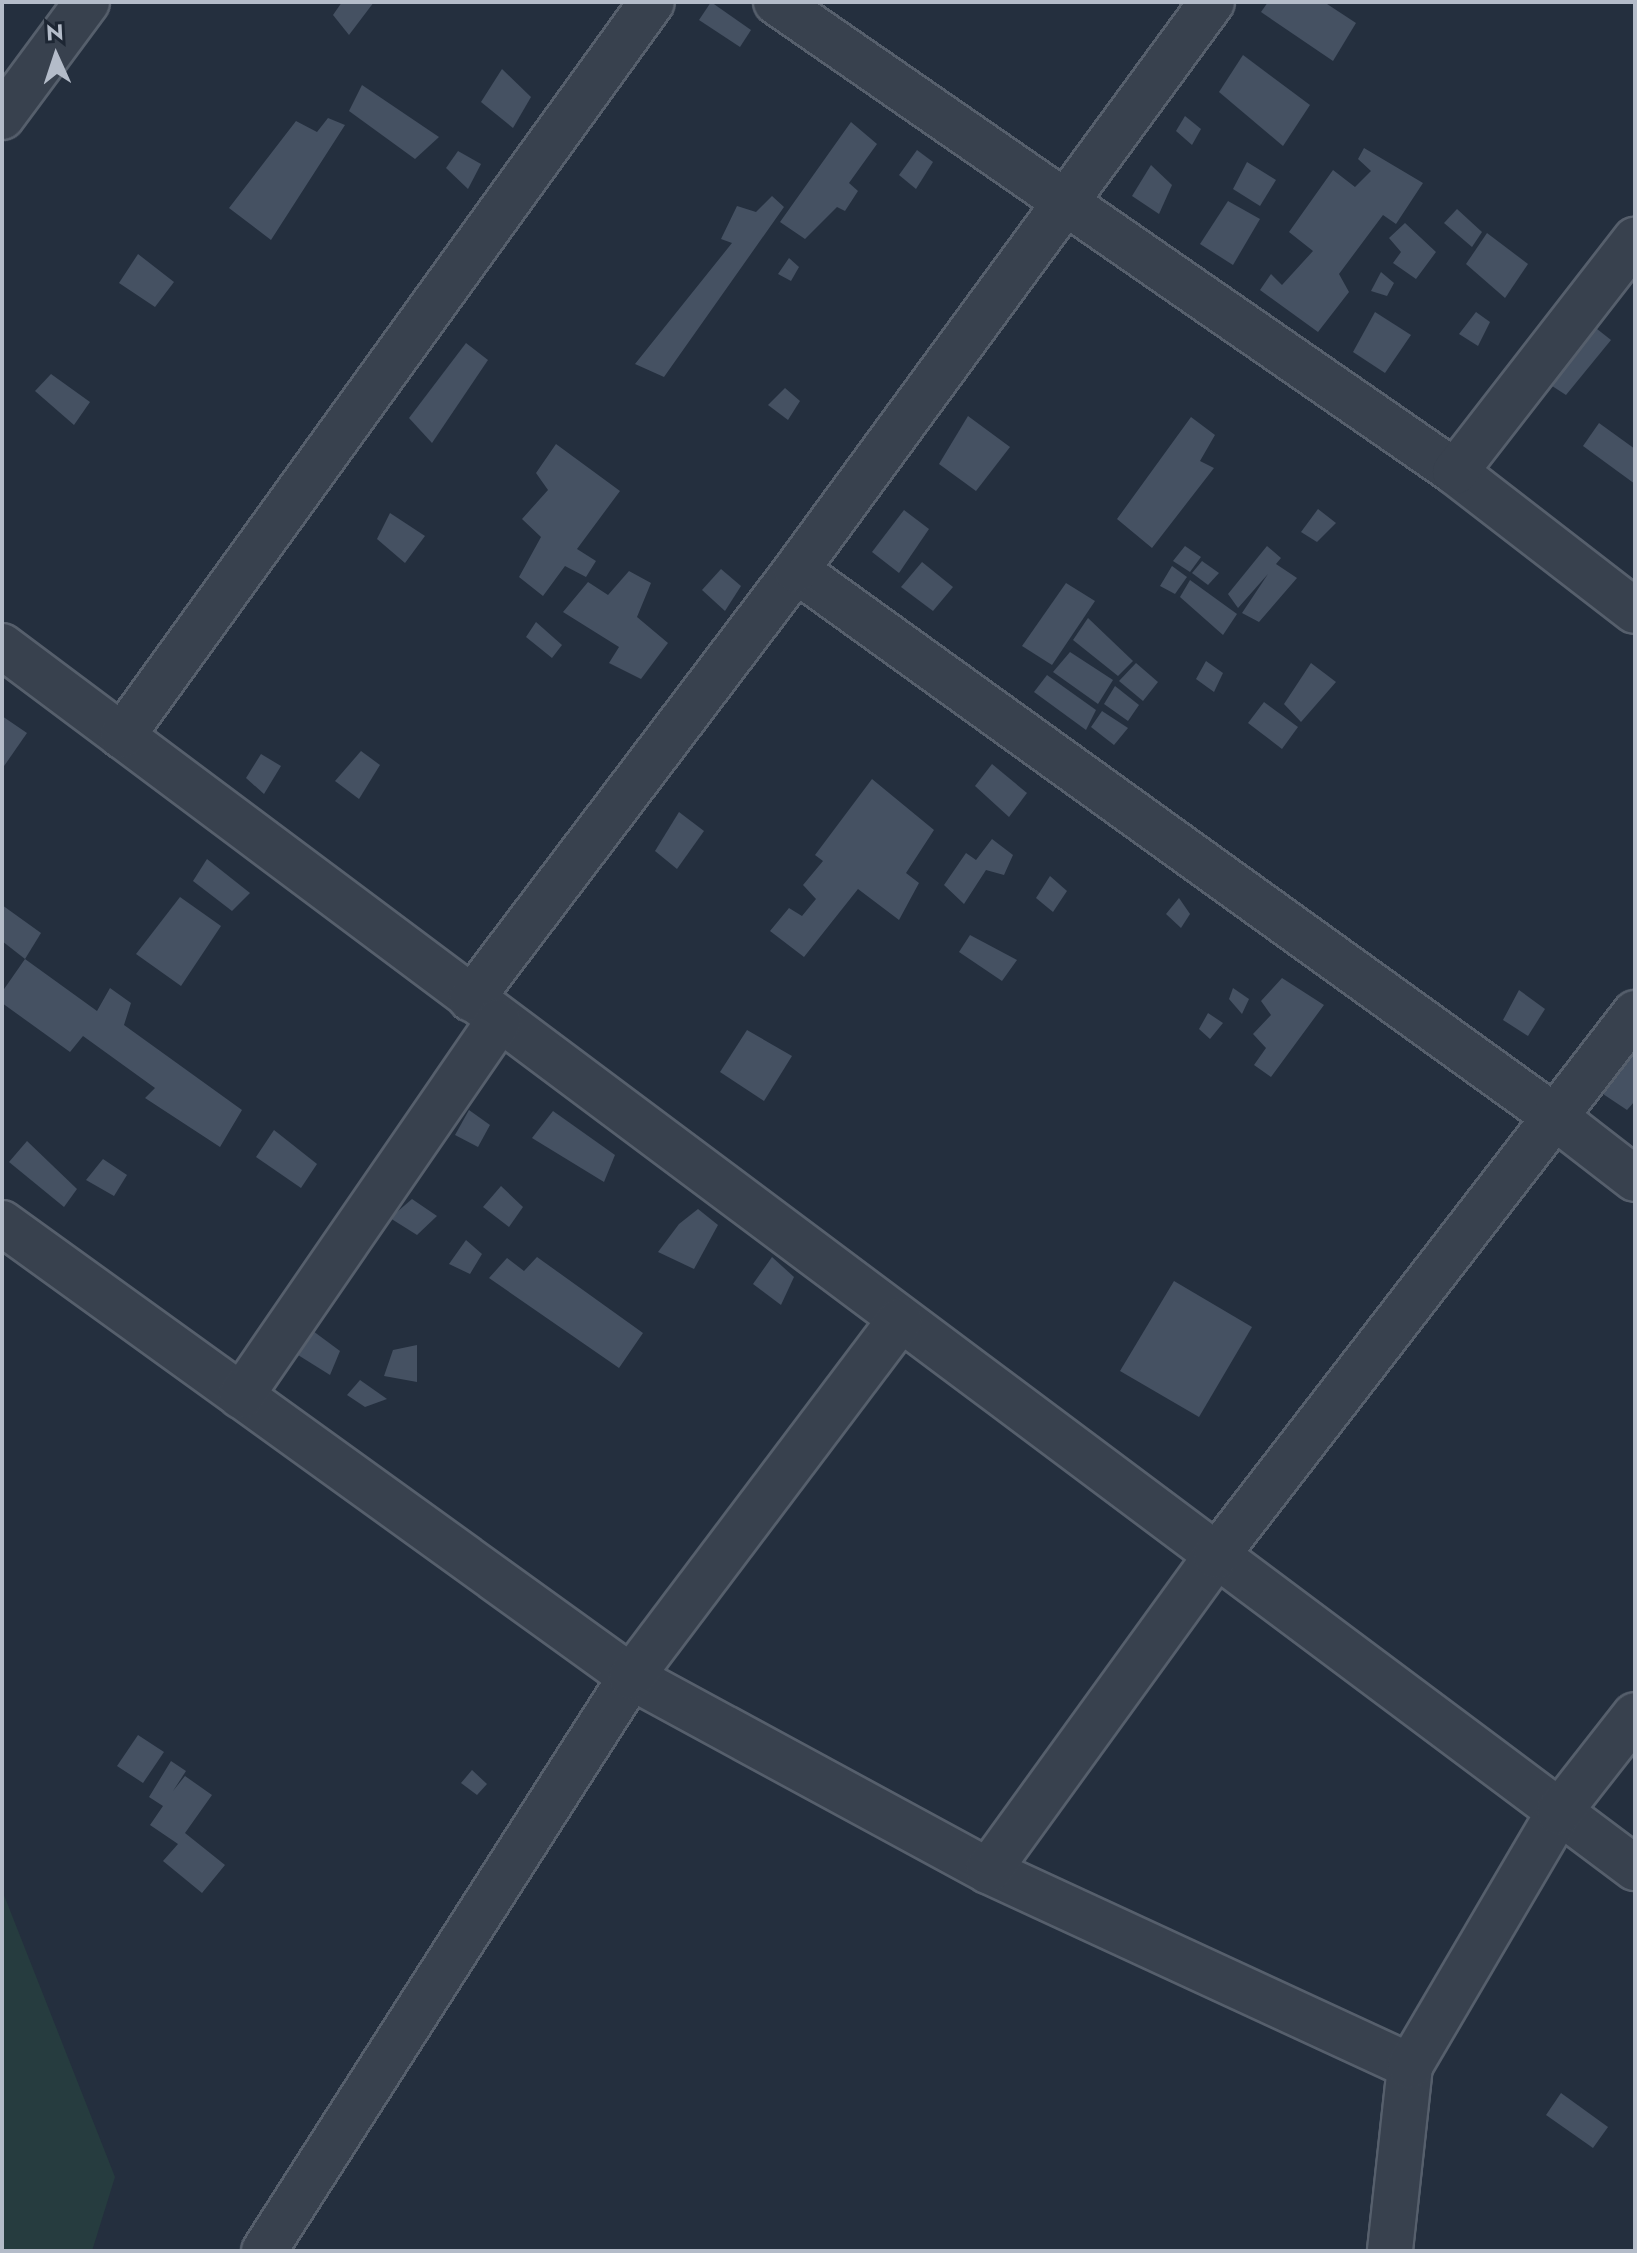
<!DOCTYPE html>
<html>
<head>
<meta charset="utf-8">
<style>
  body { margin:0 }
  #map { position:relative; width:1637px; height:2253px; overflow:hidden; background:#242f3e; font-family:Jost,sans-serif }
  div>[style] { position:absolute }
  [style*='--x'] { left:calc(var(--x)*1px); top:calc(var(--y)*1px); width:calc(var(--w)*1px); rotate:calc(var(--a)*1deg) }
  .green>* { inset:0; background:#263c3f }
  .building>* { inset:0; background:#455162 }
  .roads { filter:drop-shadow(2px 0 #565f6c) drop-shadow(-2px 0 #565f6c) drop-shadow(0 2px #565f6c) drop-shadow(0 -2px #565f6c) }
  .minor>* { height:44px; margin:-22px; padding:0 22px; transform-origin:22px; border-radius:22px; background:#38414e }
  span { translate:-50% -50%; white-space:nowrap; text-align:center; line-height:1.15; -webkit-text-stroke:6px #1d2633; paint-order:stroke }
  .frame { position:absolute; inset:0; border:4px solid #b4bcc9; pointer-events:none }
  .north { position:absolute; left:16px; top:16px; width:80px; height:80px; -webkit-text-stroke:6px #1d2633; paint-order:stroke; rotate:357deg; font-size:22px; font-weight:700; line-height:32px; text-align:center; color:#b4bcc9 }
  .north::after { content:''; display:block; margin:auto; width:28px; height:36px; background:#b4bcc9; clip-path:polygon(50% 0,100% 100%,50% 72%,0 100%) }
</style>
</head>
<body>
<div id="map">
  <div class="green">
    <i style="clip-path:polygon(2px 1890px,115px 2177px,92px 2251px,2px 2251px)"></i>
  </div>
  <div class="building">
    <i style="clip-path:polygon(342px 2px,374px 2px,349px 35px,333px 15px)"></i>
    <i style="clip-path:polygon(711px 2px,751px 30px,740px 47px,699px 20px)"></i>
    <i style="clip-path:polygon(1268px 2px,1324px 2px,1356px 23px,1333px 61px,1261px 12px)"></i>
    <i style="clip-path:polygon(1243px 55px,1310px 105px,1283px 146px,1219px 92px)"></i>
    <i style="clip-path:polygon(502px 69px,531px 97px,513px 128px,481px 102px)"></i>
    <i style="clip-path:polygon(362px 85px,439px 137px,415px 159px,349px 111px)"></i>
    <i style="clip-path:polygon(1185px 116px,1201px 129px,1192px 145px,1176px 131px)"></i>
    <i style="clip-path:polygon(328px 118px,345px 125px,271px 240px,229px 208px,296px 121px,317px 132px)"></i>
    <i style="clip-path:polygon(851px 122px,877px 144px,849px 183px,858px 191px,845px 211px,837px 207px,805px 239px,780px 222px)"></i>
    <i style="clip-path:polygon(1364px 148px,1423px 183px,1396px 224px,1383px 215px,1339px 274px,1349px 292px,1318px 332px,1260px 290px,1271px 274px,1282px 285px,1313px 251px,1289px 232px,1333px 170px,1355px 187px,1371px 171px,1358px 159px)"></i>
    <i style="clip-path:polygon(917px 150px,933px 162px,916px 189px,899px 175px)"></i>
    <i style="clip-path:polygon(458px 151px,481px 164px,468px 189px,446px 168px)"></i>
    <i style="clip-path:polygon(1247px 162px,1276px 180px,1260px 206px,1233px 189px)"></i>
    <i style="clip-path:polygon(1151px 165px,1172px 185px,1159px 214px,1132px 196px)"></i>
    <i style="clip-path:polygon(772px 196px,784px 207px,664px 377px,635px 364px,732px 243px,721px 239px,737px 206px,756px 212px)"></i>
    <i style="clip-path:polygon(1228px 201px,1260px 219px,1233px 265px,1200px 244px)"></i>
    <i style="clip-path:polygon(1457px 209px,1482px 232px,1472px 247px,1444px 223px)"></i>
    <i style="clip-path:polygon(1405px 223px,1436px 252px,1416px 279px,1393px 263px,1401px 252px,1389px 238px)"></i>
    <i style="clip-path:polygon(1487px 233px,1528px 264px,1505px 298px,1466px 264px)"></i>
    <i style="clip-path:polygon(138px 254px,174px 282px,155px 307px,119px 283px)"></i>
    <i style="clip-path:polygon(789px 258px,799px 267px,791px 281px,778px 274px)"></i>
    <i style="clip-path:polygon(1381px 272px,1394px 283px,1387px 296px,1371px 291px)"></i>
    <i style="clip-path:polygon(1375px 312px,1411px 335px,1385px 373px,1353px 352px)"></i>
    <i style="clip-path:polygon(1476px 312px,1490px 322px,1478px 346px,1459px 334px)"></i>
    <i style="clip-path:polygon(1592px 325px,1611px 340px,1566px 395px,1549px 384px)"></i>
    <i style="clip-path:polygon(466px 343px,488px 360px,432px 443px,409px 418px)"></i>
    <i style="clip-path:polygon(51px 374px,90px 402px,74px 425px,35px 391px)"></i>
    <i style="clip-path:polygon(785px 388px,800px 401px,788px 420px,768px 405px)"></i>
    <i style="clip-path:polygon(968px 416px,1010px 447px,976px 491px,939px 464px)"></i>
    <i style="clip-path:polygon(1191px 417px,1215px 435px,1200px 461px,1214px 468px,1152px 548px,1117px 519px)"></i>
    <i style="clip-path:polygon(1599px 423px,1635px 449px,1635px 484px,1583px 446px)"></i>
    <i style="clip-path:polygon(556px 444px,620px 491px,577px 549px,596px 561px,586px 577px,565px 566px,543px 596px,519px 577px,541px 537px,522px 519px,548px 490px,536px 473px)"></i>
    <i style="clip-path:polygon(1318px 509px,1336px 523px,1317px 542px,1301px 532px)"></i>
    <i style="clip-path:polygon(904px 510px,929px 529px,899px 573px,872px 552px)"></i>
    <i style="clip-path:polygon(390px 513px,425px 536px,405px 563px,377px 539px)"></i>
    <i style="clip-path:polygon(1185px 546px,1201px 557px,1190px 572px,1173px 561px)"></i>
    <i style="clip-path:polygon(1267px 546px,1281px 558px,1276px 564px,1297px 578px,1259px 622px,1242px 613px,1268px 574px,1238px 608px,1228px 594px)"></i>
    <i style="clip-path:polygon(1202px 561px,1219px 573px,1208px 585px,1192px 573px)"></i>
    <i style="clip-path:polygon(922px 562px,953px 587px,933px 611px,901px 587px)"></i>
    <i style="clip-path:polygon(1172px 566px,1187px 577px,1175px 594px,1160px 586px)"></i>
    <i style="clip-path:polygon(721px 569px,741px 586px,725px 611px,702px 590px)"></i>
    <i style="clip-path:polygon(629px 571px,651px 583px,637px 617px,668px 643px,641px 679px,609px 663px,619px 647px,563px 612px,588px 582px,608px 595px)"></i>
    <i style="clip-path:polygon(1190px 580px,1237px 614px,1223px 635px,1180px 597px)"></i>
    <i style="clip-path:polygon(1066px 583px,1095px 601px,1052px 665px,1022px 646px)"></i>
    <i style="clip-path:polygon(1088px 618px,1133px 661px,1118px 676px,1073px 640px)"></i>
    <i style="clip-path:polygon(536px 622px,562px 645px,552px 658px,526px 637px)"></i>
    <i style="clip-path:polygon(1070px 652px,1113px 680px,1098px 704px,1053px 672px)"></i>
    <i style="clip-path:polygon(1206px 661px,1223px 673px,1214px 692px,1196px 679px)"></i>
    <i style="clip-path:polygon(1136px 663px,1158px 682px,1143px 701px,1119px 681px)"></i>
    <i style="clip-path:polygon(1311px 663px,1336px 682px,1301px 722px,1284px 704px)"></i>
    <i style="clip-path:polygon(1047px 675px,1096px 710px,1086px 730px,1034px 692px)"></i>
    <i style="clip-path:polygon(1115px 686px,1139px 705px,1128px 721px,1104px 704px)"></i>
    <i style="clip-path:polygon(1264px 702px,1298px 727px,1282px 749px,1248px 723px)"></i>
    <i style="clip-path:polygon(1102px 711px,1128px 728px,1114px 745px,1091px 727px)"></i>
    <i style="clip-path:polygon(2px 716px,27px 733px,2px 769px)"></i>
    <i style="clip-path:polygon(361px 751px,380px 765px,359px 799px,335px 781px)"></i>
    <i style="clip-path:polygon(261px 754px,281px 766px,264px 794px,246px 778px)"></i>
    <i style="clip-path:polygon(992px 764px,1027px 793px,1009px 817px,975px 786px)"></i>
    <i style="clip-path:polygon(872px 779px,934px 830px,906px 873px,919px 883px,899px 920px,858px 889px,804px 957px,770px 931px,789px 908px,802px 916px,816px 899px,803px 885px,823px 861px,815px 855px)"></i>
    <i style="clip-path:polygon(679px 812px,704px 831px,677px 869px,655px 851px)"></i>
    <i style="clip-path:polygon(992px 839px,1013px 855px,1004px 875px,986px 870px,964px 904px,944px 885px,966px 853px,976px 860px)"></i>
    <i style="clip-path:polygon(207px 859px,250px 893px,232px 911px,193px 881px)"></i>
    <i style="clip-path:polygon(1050px 876px,1067px 891px,1053px 912px,1036px 898px)"></i>
    <i style="clip-path:polygon(180px 897px,221px 926px,181px 986px,136px 954px)"></i>
    <i style="clip-path:polygon(1179px 898px,1190px 914px,1181px 928px,1166px 914px)"></i>
    <i style="clip-path:polygon(2px 905px,41px 933px,25px 959px,2px 941px)"></i>
    <i style="clip-path:polygon(970px 935px,1017px 960px,1002px 981px,959px 952px)"></i>
    <i style="clip-path:polygon(25px 959px,97px 1011px,110px 988px,131px 1003px,124px 1025px,242px 1110px,220px 1147px,145px 1098px,155px 1088px,83px 1036px,70px 1052px,2px 1003px,2px 992px)"></i>
    <i style="clip-path:polygon(1282px 978px,1324px 1005px,1271px 1077px,1254px 1065px,1266px 1048px,1253px 1034px,1271px 1015px,1261px 1001px)"></i>
    <i style="clip-path:polygon(1233px 988px,1249px 999px,1242px 1014px,1229px 999px)"></i>
    <i style="clip-path:polygon(1519px 990px,1545px 1009px,1528px 1036px,1503px 1020px)"></i>
    <i style="clip-path:polygon(1208px 1013px,1223px 1023px,1210px 1039px,1199px 1029px)"></i>
    <i style="clip-path:polygon(747px 1030px,792px 1056px,764px 1101px,720px 1072px)"></i>
    <i style="clip-path:polygon(1635px 1043px,1635px 1101px,1627px 1110px,1597px 1090px)"></i>
    <i style="clip-path:polygon(469px 1110px,490px 1125px,478px 1147px,455px 1135px)"></i>
    <i style="clip-path:polygon(553px 1111px,615px 1155px,604px 1182px,532px 1138px)"></i>
    <i style="clip-path:polygon(274px 1130px,317px 1164px,301px 1188px,256px 1157px)"></i>
    <i style="clip-path:polygon(27px 1141px,77px 1189px,64px 1207px,9px 1162px)"></i>
    <i style="clip-path:polygon(103px 1159px,127px 1175px,114px 1196px,86px 1180px)"></i>
    <i style="clip-path:polygon(501px 1186px,523px 1207px,509px 1227px,483px 1207px)"></i>
    <i style="clip-path:polygon(412px 1199px,437px 1216px,417px 1235px,390px 1218px)"></i>
    <i style="clip-path:polygon(698px 1209px,718px 1225px,694px 1269px,658px 1252px,679px 1224px)"></i>
    <i style="clip-path:polygon(466px 1240px,482px 1254px,470px 1274px,449px 1264px)"></i>
    <i style="clip-path:polygon(537px 1257px,643px 1333px,619px 1368px,489px 1278px,507px 1258px,524px 1271px)"></i>
    <i style="clip-path:polygon(772px 1257px,794px 1277px,781px 1305px,753px 1284px)"></i>
    <i style="clip-path:polygon(1174px 1281px,1252px 1327px,1199px 1417px,1120px 1371px)"></i>
    <i style="clip-path:polygon(313px 1331px,340px 1351px,330px 1375px,298px 1355px)"></i>
    <i style="clip-path:polygon(417px 1345px,417px 1382px,384px 1376px,393px 1350px)"></i>
    <i style="clip-path:polygon(360px 1380px,387px 1399px,365px 1407px,347px 1395px)"></i>
    <i style="clip-path:polygon(138px 1735px,164px 1752px,143px 1783px,117px 1766px)"></i>
    <i style="clip-path:polygon(171px 1761px,186px 1771px,173px 1791px,185px 1776px,212px 1795px,185px 1833px,225px 1865px,202px 1893px,163px 1861px,178px 1844px,150px 1825px,163px 1806px,149px 1797px)"></i>
    <i style="clip-path:polygon(472px 1770px,487px 1784px,477px 1795px,461px 1783px)"></i>
    <i style="clip-path:polygon(1561px 2093px,1608px 2127px,1593px 2148px,1546px 2115px)"></i>
  </div>
  <div class="roads">
    <div class="minor">
      <i style="--x:776;--y:2;--w:826;--a:34.69"></i>
      <i style="--x:1455;--y:472;--w:227;--a:37.7"></i>
      <i style="--x:2;--y:117;--w:143;--a:-53.5"></i>
      <i style="--x:1455;--y:472;--w:294;--a:-52.2"></i>
      <i style="--x:796;--y:570;--w:936;--a:35.78"></i>
      <i style="--x:1555;--y:1117;--w:101;--a:37.8"></i>
      <i style="--x:2;--y:646;--w:2040;--a:36.81"></i>
      <i style="--x:122;--y:736;--w:905;--a:-54.17"></i>
      <i style="--x:471;--y:999;--w:538;--a:-52.85"></i>
      <i style="--x:796;--y:570;--w:704;--a:-53.78"></i>
      <i style="--x:2;--y:1223;--w:776;--a:35.82"></i>
      <i style="--x:631;--y:1677;--w:406;--a:28.5"></i>
      <i style="--x:988;--y:1871;--w:465;--a:24.8"></i>
      <i style="--x:1410;--y:2066;--w:186;--a:96.2"></i>
      <i style="--x:241;--y:1396;--w:455;--a:-55.5"></i>
      <i style="--x:988;--y:1871;--w:389;--a:-54.1"></i>
      <i style="--x:1216;--y:1556;--w:686;--a:-52.34"></i>
      <i style="--x:1410;--y:2066;--w:294;--a:-59.6"></i>
      <i style="--x:1559;--y:1812;--w:123;--a:-51.9"></i>
      <i style="--x:264;--y:2251;--w:681;--a:-57.41"></i>
      <i style="--x:631;--y:1677;--w:447;--a:-53"></i>
    </div>
  </div>
  <div class="frame"></div>
  <div class="north">N</div>
</div>
</body>
</html>
